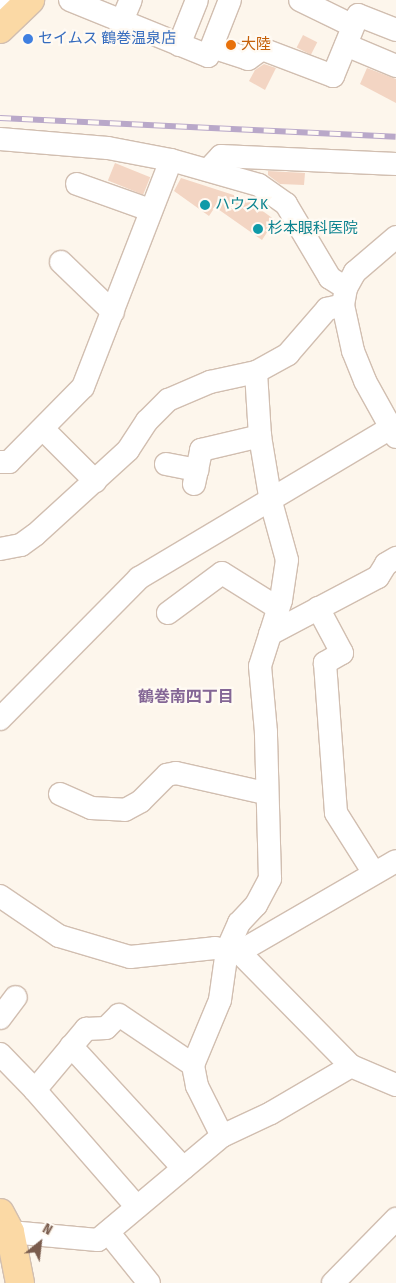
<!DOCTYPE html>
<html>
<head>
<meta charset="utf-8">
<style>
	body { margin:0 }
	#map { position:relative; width:396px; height:1283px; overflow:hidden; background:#fdf6ec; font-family:"Fira Sans Condensed","Noto Sans JP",sans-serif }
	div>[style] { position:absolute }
	.building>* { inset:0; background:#f3d5c3; transform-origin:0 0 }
	.roads { filter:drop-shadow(1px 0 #d1beb0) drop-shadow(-1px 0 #d1beb0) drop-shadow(0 1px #d1beb0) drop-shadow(0 -1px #d1beb0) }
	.minor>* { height:22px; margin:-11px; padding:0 11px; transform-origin:11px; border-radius:11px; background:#fff }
	.major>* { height:28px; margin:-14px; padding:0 14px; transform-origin:14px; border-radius:14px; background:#fbd9a5 }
	.rail>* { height:5.5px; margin-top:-2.75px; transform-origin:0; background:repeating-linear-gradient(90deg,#fffaf3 0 11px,#b9a8c9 0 22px); box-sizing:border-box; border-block:1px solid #b9a8c9 }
	.dots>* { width:14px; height:14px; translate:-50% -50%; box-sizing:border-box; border:2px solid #fffaf3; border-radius:50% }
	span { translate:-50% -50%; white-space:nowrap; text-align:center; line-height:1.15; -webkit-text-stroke:4.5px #fffaf3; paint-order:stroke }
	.shop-label { font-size:15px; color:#366cbe }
	.left { translate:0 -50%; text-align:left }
	.food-label { font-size:15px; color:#c56008 }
	.culture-label { font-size:15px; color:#0d838f }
	.neighbourhood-label { font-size:16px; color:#846695; font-weight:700 }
	.north { position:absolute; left:15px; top:1218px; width:50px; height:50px; -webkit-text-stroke:4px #fffaf3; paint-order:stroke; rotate:29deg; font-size:14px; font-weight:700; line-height:20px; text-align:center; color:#7a5c4d }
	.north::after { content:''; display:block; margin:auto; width:18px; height:22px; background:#7a5c4d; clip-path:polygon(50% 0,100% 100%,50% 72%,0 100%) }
</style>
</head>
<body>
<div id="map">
	<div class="building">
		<i style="left:303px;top:35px;width:16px;height:14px;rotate:27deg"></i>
		<i style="clip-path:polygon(264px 64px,276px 68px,265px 90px,249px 81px,255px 70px)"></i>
		<i style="clip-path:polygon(367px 68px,396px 79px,396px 103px,360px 84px)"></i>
		<i style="left:115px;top:163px;width:38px;height:19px;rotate:22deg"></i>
		<i style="clip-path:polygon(268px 171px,305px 173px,304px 185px,280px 184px,268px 175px)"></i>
		<i style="clip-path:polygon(181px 178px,246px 199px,275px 220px,262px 240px,215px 207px,209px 216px,174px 191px)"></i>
	</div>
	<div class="roads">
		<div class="minor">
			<i style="left:70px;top:0;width:149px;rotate:22.1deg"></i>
			<i style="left:208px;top:56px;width:60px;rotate:-68.6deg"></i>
			<i style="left:300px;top:0;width:59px;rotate:26.1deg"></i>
			<i style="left:0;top:3px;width:21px;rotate:23deg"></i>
			<i style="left:121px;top:23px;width:25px;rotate:-67deg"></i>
			<i style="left:179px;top:45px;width:48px;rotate:-68.2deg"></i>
			<i style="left:346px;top:45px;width:54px;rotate:22.8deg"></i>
			<i style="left:212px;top:47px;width:38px;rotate:18deg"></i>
			<i style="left:248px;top:59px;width:17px;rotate:-36deg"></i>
			<i style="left:262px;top:49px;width:76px;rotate:20.8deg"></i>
			<i style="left:333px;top:76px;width:66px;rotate:-67.7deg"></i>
			<i style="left:358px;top:15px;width:41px;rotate:21.5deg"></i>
			<i style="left:0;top:139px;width:108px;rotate:4.8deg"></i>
			<i style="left:108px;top:148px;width:64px;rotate:10.8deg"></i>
			<i style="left:171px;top:160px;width:91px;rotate:15.9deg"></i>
			<i style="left:259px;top:185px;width:33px;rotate:35deg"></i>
			<i style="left:286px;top:204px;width:86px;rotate:59.3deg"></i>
			<i style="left:330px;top:278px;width:19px;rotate:32deg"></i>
			<i style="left:208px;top:170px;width:19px;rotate:-47deg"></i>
			<i style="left:221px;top:156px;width:175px;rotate:2.6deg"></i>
			<i style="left:77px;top:184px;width:77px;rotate:19.6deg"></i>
			<i style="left:396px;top:237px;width:54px;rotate:139.5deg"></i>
			<i style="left:355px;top:272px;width:18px;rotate:119deg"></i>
			<i style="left:346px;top:288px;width:17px;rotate:100deg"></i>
			<i style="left:343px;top:305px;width:47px;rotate:77.7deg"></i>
			<i style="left:353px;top:351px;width:32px;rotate:68deg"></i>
			<i style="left:365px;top:381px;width:64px;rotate:61deg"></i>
			<i style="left:61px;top:262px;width:72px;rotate:43.9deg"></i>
			<i style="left:43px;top:429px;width:74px;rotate:45deg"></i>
			<i style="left:0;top:462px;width:9px"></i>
			<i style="left:9px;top:462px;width:105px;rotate:-45.4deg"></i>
			<i style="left:83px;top:387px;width:243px;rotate:-68.8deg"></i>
			<i style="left:166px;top:464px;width:32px;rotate:11deg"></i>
			<i style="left:194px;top:484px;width:35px;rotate:-78deg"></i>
			<i style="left:201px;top:450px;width:61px;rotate:-13.3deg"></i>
			<i style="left:0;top:549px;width:21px;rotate:-11deg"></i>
			<i style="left:21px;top:545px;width:17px;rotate:-36deg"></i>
			<i style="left:35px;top:535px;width:126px;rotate:-42.4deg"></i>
			<i style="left:128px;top:450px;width:35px;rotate:-57deg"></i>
			<i style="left:147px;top:421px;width:30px;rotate:-45deg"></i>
			<i style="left:168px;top:400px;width:46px;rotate:-23.2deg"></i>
			<i style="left:210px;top:382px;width:47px;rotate:-12.3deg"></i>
			<i style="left:256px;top:372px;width:37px;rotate:-29deg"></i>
			<i style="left:288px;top:354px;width:60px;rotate:-49.1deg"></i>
			<i style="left:327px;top:309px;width:16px;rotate:-14deg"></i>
			<i style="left:318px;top:608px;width:51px;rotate:61.9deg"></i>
			<i style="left:342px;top:653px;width:20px;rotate:150deg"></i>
			<i style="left:325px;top:663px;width:150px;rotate:85.8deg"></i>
			<i style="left:336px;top:813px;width:71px;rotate:57.7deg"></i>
			<i style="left:168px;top:613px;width:67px;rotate:-36.5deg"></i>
			<i style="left:222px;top:573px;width:66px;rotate:32deg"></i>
			<i style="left:270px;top:634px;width:122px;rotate:-27.8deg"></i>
			<i style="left:378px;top:577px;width:15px;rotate:-58deg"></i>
			<i style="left:386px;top:564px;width:12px;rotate:-31deg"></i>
			<i style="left:0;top:719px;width:198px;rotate:-45.4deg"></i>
			<i style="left:139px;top:578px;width:299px;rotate:-30.8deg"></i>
			<i style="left:60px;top:794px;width:34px;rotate:24deg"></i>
			<i style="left:91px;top:808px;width:34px;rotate:3deg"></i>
			<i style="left:125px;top:810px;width:18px;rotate:-29deg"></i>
			<i style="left:141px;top:801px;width:37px;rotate:-45deg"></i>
			<i style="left:167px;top:775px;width:9px;rotate:-13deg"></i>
			<i style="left:176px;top:773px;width:91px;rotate:12.7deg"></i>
			<i style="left:0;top:896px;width:71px;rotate:34.1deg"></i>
			<i style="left:59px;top:936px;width:74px;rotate:16.5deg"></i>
			<i style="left:130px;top:957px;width:85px;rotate:-6deg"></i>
			<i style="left:215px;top:948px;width:24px;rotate:9deg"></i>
			<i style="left:239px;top:952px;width:160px;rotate:45.5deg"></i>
			<i style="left:239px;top:952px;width:181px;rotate:-30.1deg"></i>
			<i style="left:0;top:1018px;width:26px;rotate:-53deg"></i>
			<i style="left:71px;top:1046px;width:166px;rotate:47.4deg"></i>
			<i style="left:0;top:1054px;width:50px;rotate:45.8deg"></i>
			<i style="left:222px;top:1136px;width:56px;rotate:-116.6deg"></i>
			<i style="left:197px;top:1086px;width:21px;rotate:-101deg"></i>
			<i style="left:193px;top:1065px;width:70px;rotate:-67.4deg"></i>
			<i style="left:220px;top:1000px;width:50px;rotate:-82deg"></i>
			<i style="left:227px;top:950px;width:30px;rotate:-66deg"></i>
			<i style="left:239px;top:923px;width:25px;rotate:-47deg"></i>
			<i style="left:256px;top:905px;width:30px;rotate:-62deg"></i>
			<i style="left:270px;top:879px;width:147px;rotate:-91.6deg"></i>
			<i style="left:266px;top:732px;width:66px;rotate:-95.2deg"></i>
			<i style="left:260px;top:666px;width:69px;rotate:-72.3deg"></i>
			<i style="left:281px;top:600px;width:40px;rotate:-81.5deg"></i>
			<i style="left:287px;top:560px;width:60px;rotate:-105.4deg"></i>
			<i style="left:271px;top:502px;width:67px;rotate:-99.5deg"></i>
			<i style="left:260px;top:436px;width:64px;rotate:-93.6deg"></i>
			<i style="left:137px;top:1207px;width:155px;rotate:-131.1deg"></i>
			<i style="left:35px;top:1090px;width:80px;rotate:-50.1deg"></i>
			<i style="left:86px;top:1029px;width:20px;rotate:-3deg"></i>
			<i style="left:106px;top:1028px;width:18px;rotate:-45deg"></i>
			<i style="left:119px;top:1015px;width:89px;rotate:34deg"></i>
			<i style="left:10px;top:1232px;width:88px;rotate:5.2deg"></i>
			<i style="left:98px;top:1240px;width:162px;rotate:-40deg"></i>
			<i style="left:222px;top:1136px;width:54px;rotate:-25.1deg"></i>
			<i style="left:271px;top:1113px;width:93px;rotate:-30.4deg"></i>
			<i style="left:351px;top:1066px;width:49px;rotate:22.9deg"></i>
			<i style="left:108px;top:1232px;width:65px;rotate:51.2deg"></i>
			<i style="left:333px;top:1283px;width:90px;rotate:-45.5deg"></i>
		</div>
		<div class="major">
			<i style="left:0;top:29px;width:42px;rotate:-44deg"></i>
			<i style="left:0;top:1213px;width:21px;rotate:62deg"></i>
			<i style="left:10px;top:1232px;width:52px;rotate:78.9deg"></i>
		</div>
	</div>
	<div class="rail">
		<i style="left:0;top:118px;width:396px;rotate:2.7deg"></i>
	</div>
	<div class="dots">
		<i style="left:28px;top:39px;background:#3f7fe0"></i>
		<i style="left:231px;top:45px;background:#e8710a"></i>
		<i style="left:205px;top:205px;background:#0f9aa8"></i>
		<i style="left:258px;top:229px;background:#0f9aa8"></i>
	</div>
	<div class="shop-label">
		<span class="left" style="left:38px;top:39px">セイムス 鶴巻温泉店</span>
	</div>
	<div class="food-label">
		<span class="left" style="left:241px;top:45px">大陸</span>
	</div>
	<div class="culture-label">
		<span class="left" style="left:215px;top:205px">ハウスK</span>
		<span class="left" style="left:268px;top:229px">杉本眼科医院</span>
	</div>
	<div class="neighbourhood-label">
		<span style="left:186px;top:697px">鶴巻南四丁目</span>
	</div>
	<div class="north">N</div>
</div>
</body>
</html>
